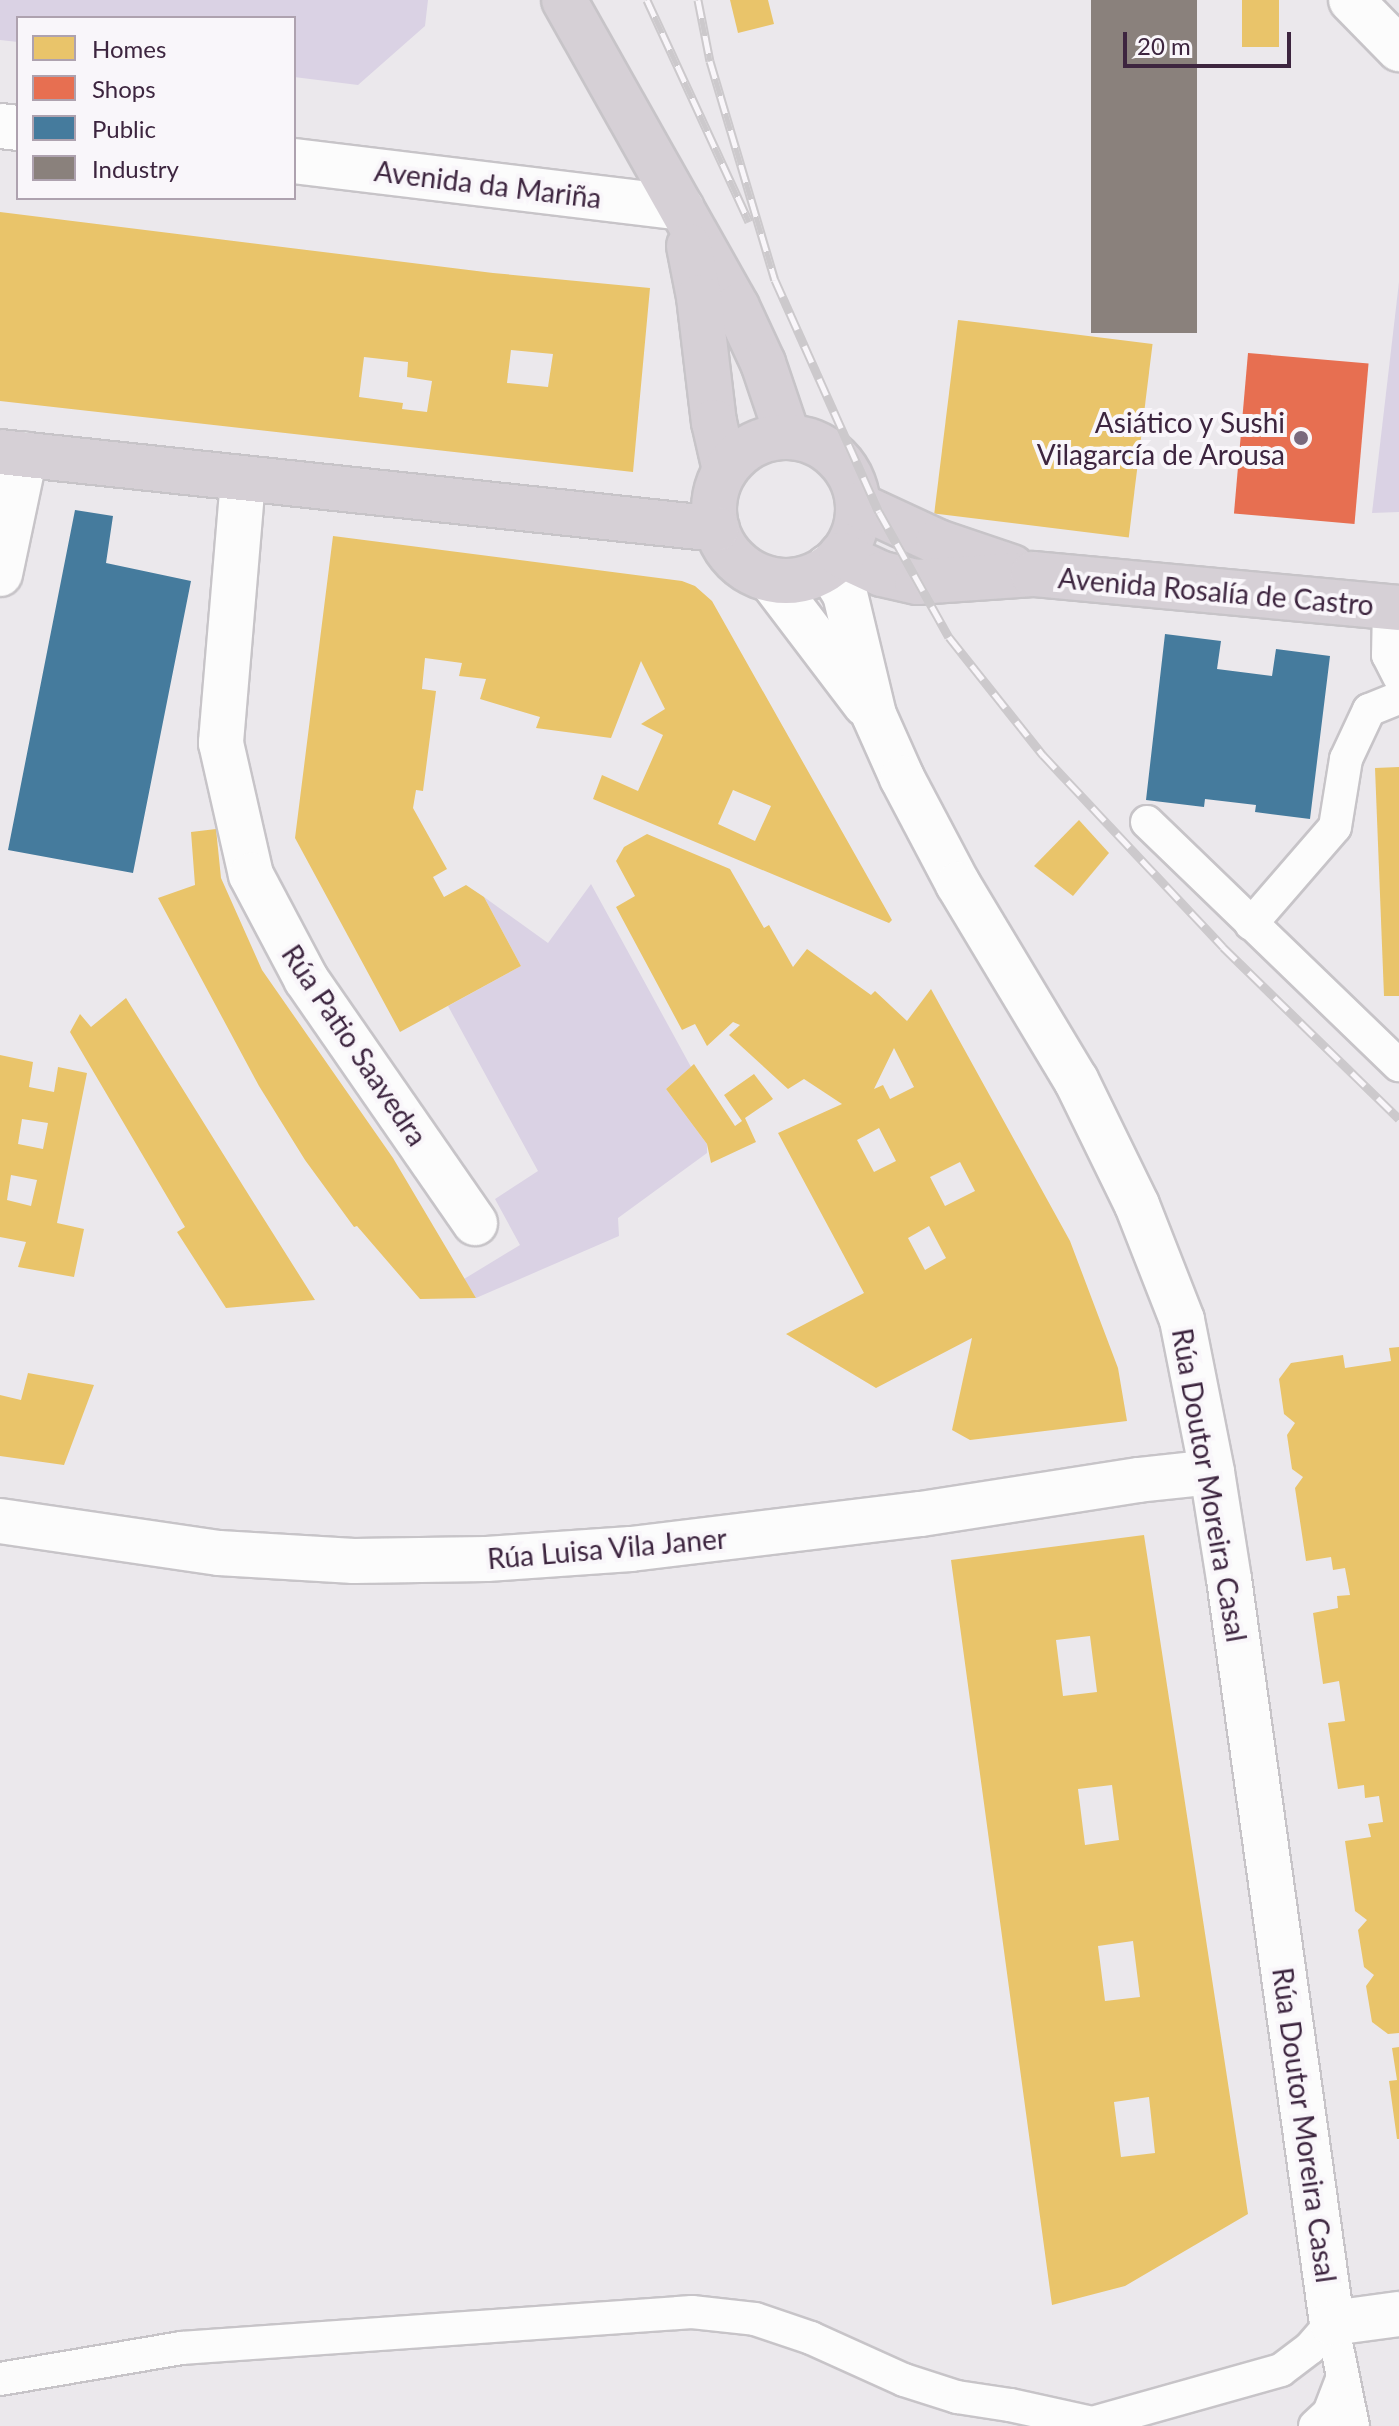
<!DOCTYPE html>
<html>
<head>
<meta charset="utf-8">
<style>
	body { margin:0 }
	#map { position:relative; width:1399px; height:2426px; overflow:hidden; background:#ebe8ec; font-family:Lato,sans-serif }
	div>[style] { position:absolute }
	.green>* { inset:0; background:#dad2e4 }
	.homes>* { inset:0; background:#e9c46a; transform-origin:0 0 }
	.shops>* { inset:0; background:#e76f51; transform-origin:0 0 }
	.public>* { inset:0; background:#457b9d }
	.industry>* { inset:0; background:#8a817c; transform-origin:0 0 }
	.roads { filter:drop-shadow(2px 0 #c7c4c8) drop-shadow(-2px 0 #c7c4c8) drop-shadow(0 2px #c7c4c8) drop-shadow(0 -2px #c7c4c8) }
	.service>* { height:32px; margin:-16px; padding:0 16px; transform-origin:16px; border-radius:16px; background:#fcfcfc }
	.pedestrian>* { height:44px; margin:-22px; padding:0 22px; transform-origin:22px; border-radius:22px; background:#fcfcfc }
	.minor>* { height:44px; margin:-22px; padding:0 22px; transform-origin:22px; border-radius:22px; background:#fcfcfc }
	.tertiary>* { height:44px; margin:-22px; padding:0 22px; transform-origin:22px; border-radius:22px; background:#fcfcfc }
	.primary>* { height:44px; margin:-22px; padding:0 22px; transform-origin:22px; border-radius:22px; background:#d6d0d6 }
	.primary>.ring { margin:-22px; padding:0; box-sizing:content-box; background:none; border:44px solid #d6d0d6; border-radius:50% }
	.rail>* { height:9px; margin-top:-4.5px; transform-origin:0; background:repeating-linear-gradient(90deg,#f9f6fa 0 18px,#ccc9cc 0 36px); box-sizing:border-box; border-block:2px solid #ccc9cc }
	.dots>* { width:22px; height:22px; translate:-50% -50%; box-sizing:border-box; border:4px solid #f9f6fa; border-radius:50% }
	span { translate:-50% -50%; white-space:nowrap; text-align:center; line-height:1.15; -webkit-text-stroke:8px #f9f6fa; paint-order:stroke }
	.street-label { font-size:28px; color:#3d253f }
	.poi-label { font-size:28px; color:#3d253f }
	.right { translate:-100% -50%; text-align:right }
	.legend { position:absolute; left:16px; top:16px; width:280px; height:184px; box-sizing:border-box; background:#f9f6fa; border:2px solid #aea2af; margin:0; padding:10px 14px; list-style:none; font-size:24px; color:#3d253f }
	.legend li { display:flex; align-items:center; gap:16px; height:40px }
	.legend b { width:40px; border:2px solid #aea2af }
	.scale { position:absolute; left:1123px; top:32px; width:168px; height:36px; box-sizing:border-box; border:4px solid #3d253f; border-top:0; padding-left:10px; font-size:24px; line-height:28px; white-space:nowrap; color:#3d253f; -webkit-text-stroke:6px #f9f6fa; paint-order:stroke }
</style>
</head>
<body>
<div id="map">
	<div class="green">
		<i style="clip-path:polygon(0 0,428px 0,425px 26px,358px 85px,294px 77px,294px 18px,18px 18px,18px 42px,0 40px)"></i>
		<i style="clip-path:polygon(1399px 282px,1399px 512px,1372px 513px)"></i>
		<i style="clip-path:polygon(591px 884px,691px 1067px,666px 1089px,707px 1144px,707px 1153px,618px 1218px,619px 1236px,476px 1298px,464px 1279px,520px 1245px,495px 1199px,538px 1171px,448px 1006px,521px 966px,484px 897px,548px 943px)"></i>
	</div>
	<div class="homes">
		<i style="clip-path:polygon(730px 0,768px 0,774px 24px,738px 33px)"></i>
		<i style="left:1242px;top:0;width:37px;height:47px"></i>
		<i style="clip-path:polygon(evenodd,0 212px,493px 273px,650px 288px,633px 472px,0 401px,0 212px,511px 350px,553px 354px,548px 387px,507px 383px,511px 350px,0 212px,364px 357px,408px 362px,407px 377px,432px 381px,427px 412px,402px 409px,403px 403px,359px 397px,364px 357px)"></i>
		<i style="left:958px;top:320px;width:196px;height:195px;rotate:7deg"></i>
		<i style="clip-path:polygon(evenodd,333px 536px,682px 581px,695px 586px,712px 601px,892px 920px,889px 923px,593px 799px,602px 775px,638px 791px,663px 735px,641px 724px,665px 709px,641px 661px,611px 738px,536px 728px,540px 717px,480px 699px,486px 679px,459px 676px,462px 663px,425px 658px,422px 689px,436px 691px,423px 791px,416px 790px,413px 808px,447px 869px,433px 877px,444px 897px,466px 885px,484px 897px,521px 966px,400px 1032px,295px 838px,333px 536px,733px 790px,771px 806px,755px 841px,718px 824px,733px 790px)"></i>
		<i style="clip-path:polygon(1399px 767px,1399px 996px,1384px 996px,1375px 768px)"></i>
		<i style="clip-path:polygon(1079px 820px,1109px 853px,1073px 896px,1034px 866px)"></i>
		<i style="clip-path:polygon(216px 829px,221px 878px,262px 970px,393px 1158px,476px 1298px,420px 1299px,357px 1226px,354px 1227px,305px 1160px,259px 1086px,158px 898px,195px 885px,191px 832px)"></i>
		<i style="clip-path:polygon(evenodd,647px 834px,730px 869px,764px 928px,769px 925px,793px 967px,807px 949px,871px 995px,875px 991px,907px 1021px,931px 989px,1070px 1241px,1118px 1368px,1127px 1421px,970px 1440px,952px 1430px,972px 1338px,876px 1388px,786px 1334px,864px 1293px,778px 1133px,842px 1104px,804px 1079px,788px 1089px,729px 1035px,740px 1025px,733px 1022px,707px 1046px,695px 1024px,682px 1030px,616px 907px,635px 896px,616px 861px,624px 847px,647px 834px,894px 1048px,914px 1087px,890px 1099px,883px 1085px,874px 1089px,894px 1048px,647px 834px,879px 1128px,896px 1161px,874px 1172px,857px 1140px,879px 1128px,647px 834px,960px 1162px,975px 1191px,945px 1206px,930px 1177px,960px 1162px,647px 834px,929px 1226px,946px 1258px,925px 1270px,908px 1238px,929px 1226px)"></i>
		<i style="clip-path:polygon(126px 998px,245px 1189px,315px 1300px,226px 1308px,177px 1232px,185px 1227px,70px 1032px,80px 1014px,91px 1027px)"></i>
		<i style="clip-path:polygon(evenodd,0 1055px,33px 1062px,29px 1087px,54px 1092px,58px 1067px,87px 1073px,57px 1223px,84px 1229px,74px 1277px,18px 1267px,26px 1242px,0 1237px,0 1055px,22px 1119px,48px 1123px,43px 1149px,18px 1144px,22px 1119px,0 1055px,11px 1175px,37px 1180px,31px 1206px,7px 1200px,11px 1175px)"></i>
		<i style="clip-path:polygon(694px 1064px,735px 1126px,742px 1121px,724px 1095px,754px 1074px,773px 1099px,745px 1118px,756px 1142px,711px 1163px,707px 1144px,666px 1089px)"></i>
		<i style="clip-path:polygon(1399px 1347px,1399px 2033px,1388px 2034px,1372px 2022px,1366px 1986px,1374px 1975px,1364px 1967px,1358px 1930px,1367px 1920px,1355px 1911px,1345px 1841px,1371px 1837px,1368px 1824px,1383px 1822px,1379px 1796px,1365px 1798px,1364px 1785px,1338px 1789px,1328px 1723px,1345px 1721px,1339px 1681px,1323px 1684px,1313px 1613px,1338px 1608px,1337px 1596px,1350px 1595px,1345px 1568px,1333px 1570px,1331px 1557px,1306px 1561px,1295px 1488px,1303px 1477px,1292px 1469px,1287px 1435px,1295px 1423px,1284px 1414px,1279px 1379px,1291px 1363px,1343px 1355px,1345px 1368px,1391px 1361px,1389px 1348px)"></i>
		<i style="clip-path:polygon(28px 1373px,94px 1385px,64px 1465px,0 1456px,0 1395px,21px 1400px)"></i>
		<i style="clip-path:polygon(evenodd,1144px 1535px,1248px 2214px,1125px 2286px,1052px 2305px,951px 1560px,1144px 1535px,1090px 1636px,1097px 1692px,1063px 1696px,1056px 1640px,1090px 1636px,1144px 1535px,1112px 1785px,1119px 1840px,1085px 1845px,1078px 1789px,1112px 1785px,1144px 1535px,1133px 1941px,1140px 1997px,1105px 2001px,1098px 1946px,1133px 1941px,1144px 1535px,1149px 2097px,1155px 2153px,1121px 2157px,1114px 2102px,1149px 2097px)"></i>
		<i style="clip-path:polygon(1399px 2047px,1399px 2139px,1397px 2139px,1389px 2081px,1397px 2080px,1392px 2048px)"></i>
	</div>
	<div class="shops">
		<i style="left:1248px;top:353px;width:121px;height:161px;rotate:5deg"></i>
	</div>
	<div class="public">
		<i style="clip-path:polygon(75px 510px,113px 516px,106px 563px,191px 581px,133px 873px,8px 850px)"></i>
		<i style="clip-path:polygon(1165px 634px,1221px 641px,1217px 669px,1272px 676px,1276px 649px,1330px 656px,1310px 819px,1255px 812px,1256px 805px,1205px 799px,1204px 807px,1146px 800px)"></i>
	</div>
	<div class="industry">
		<i style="left:1091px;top:0;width:106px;height:333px"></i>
	</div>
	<div class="roads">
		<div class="service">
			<i style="left:1389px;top:608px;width:47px;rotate:91.2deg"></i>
			<i style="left:1388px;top:655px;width:25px;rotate:63deg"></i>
			<i style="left:1147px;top:822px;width:350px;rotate:44deg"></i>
			<i style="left:1251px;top:924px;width:128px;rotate:-49.1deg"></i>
			<i style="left:1335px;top:827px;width:69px;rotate:-80.8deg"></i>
			<i style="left:1346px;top:759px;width:54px;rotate:-64.9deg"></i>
			<i style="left:1369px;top:710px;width:32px;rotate:-22deg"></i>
			<i style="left:1332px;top:2323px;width:105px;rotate:78.5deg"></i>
			<i style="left:0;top:2379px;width:184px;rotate:-9.7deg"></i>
			<i style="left:181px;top:2348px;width:512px;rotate:-4.03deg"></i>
			<i style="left:692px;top:2312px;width:63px;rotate:6.3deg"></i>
			<i style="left:755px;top:2319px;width:59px;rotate:18.7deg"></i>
			<i style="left:811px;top:2338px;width:102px;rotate:24.3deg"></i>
			<i style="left:904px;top:2380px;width:56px;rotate:17.8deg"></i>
			<i style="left:957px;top:2397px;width:54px;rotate:8.6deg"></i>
			<i style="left:1010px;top:2405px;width:79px;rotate:12.4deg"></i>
			<i style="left:1082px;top:2426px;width:207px;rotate:-15.7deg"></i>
			<i style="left:1281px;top:2370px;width:36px;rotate:-37deg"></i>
			<i style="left:1310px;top:2348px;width:33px;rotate:-49deg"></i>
			<i style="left:1315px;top:2426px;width:19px;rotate:-43deg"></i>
			<i style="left:1329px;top:2413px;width:33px;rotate:-69deg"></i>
		</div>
		<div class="pedestrian">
			<i style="left:1351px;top:0;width:69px;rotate:45.6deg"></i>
		</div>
		<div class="minor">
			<i style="left:243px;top:480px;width:264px;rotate:94.8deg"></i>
			<i style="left:221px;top:743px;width:135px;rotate:77.2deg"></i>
			<i style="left:251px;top:875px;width:118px;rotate:62.1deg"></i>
			<i style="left:306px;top:979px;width:297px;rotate:55.3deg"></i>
			<i style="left:828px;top:567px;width:32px;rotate:58deg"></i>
			<i style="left:845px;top:594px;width:124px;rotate:76.5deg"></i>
			<i style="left:874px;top:715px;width:69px;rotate:66deg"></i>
			<i style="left:902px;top:778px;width:120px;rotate:62.2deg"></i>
			<i style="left:958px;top:884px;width:229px;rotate:59deg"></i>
			<i style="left:1076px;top:1080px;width:139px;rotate:64deg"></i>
			<i style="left:1137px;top:1205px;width:123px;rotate:68.6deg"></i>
			<i style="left:1182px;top:1320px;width:155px;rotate:78.8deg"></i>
			<i style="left:1212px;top:1472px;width:108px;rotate:81deg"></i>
			<i style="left:1229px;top:1579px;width:751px;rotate:82.12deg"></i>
			<i style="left:1332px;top:2323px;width:68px;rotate:-7.7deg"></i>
			<i style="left:0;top:574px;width:122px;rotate:-78.1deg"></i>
			<i style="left:771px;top:580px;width:156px;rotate:52.8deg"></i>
			<i style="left:0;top:1521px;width:221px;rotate:8.3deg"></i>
			<i style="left:219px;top:1553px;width:135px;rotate:3.4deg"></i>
			<i style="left:354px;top:1561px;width:133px;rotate:-0.9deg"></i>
			<i style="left:487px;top:1559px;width:144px;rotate:-4deg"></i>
			<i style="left:631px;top:1549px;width:292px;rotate:-6.9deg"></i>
			<i style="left:921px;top:1514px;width:220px;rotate:-8.9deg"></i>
			<i style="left:1138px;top:1480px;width:74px;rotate:-6.2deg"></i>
		</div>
		<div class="tertiary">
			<i style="left:0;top:126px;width:18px;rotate:6deg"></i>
			<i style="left:294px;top:161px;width:390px;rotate:6.9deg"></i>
		</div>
		<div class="primary">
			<i style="left:564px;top:0;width:352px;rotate:60.6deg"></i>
			<i style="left:737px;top:307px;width:62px;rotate:65.1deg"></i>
			<i style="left:763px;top:363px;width:78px;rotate:71.3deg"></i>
			<i style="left:689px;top:246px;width:52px;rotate:78.9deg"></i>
			<i style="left:699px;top:297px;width:126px;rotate:83.2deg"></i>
			<i style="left:714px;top:422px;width:49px;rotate:77.1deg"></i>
			<i class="ring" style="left:714px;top:437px;width:100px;height:100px"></i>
			<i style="left:0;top:452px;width:721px;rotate:6.13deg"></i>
			<i style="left:858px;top:505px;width:88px;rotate:24.8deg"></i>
			<i style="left:938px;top:542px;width:78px;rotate:18.7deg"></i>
			<i style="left:841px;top:555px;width:45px;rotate:24.9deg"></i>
			<i style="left:882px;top:574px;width:36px;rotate:13deg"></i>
			<i style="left:917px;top:582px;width:116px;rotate:-3.9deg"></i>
			<i style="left:1033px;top:574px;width:368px;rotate:5.3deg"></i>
		</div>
	</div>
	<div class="rail">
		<i style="left:647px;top:0;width:244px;rotate:65.3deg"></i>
		<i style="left:698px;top:0;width:62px;rotate:78.9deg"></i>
		<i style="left:710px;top:61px;width:228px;rotate:73.5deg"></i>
		<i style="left:775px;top:280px;width:254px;rotate:65.9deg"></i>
		<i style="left:879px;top:512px;width:143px;rotate:60.8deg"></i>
		<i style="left:949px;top:637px;width:151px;rotate:51.5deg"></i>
		<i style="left:1043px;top:755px;width:263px;rotate:46.8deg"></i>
		<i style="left:1223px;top:947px;width:246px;rotate:44.3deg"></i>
	</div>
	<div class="dots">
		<i style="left:1301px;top:438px;background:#7a697c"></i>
	</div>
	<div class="street-label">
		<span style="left:488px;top:184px;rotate:7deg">Avenida da Mariña</span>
		<span style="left:1216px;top:591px;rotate:5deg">Avenida Rosalía de Castro</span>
		<span style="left:355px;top:1045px;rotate:56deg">Rúa Patio Saavedra</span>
		<span style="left:1210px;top:1485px;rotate:80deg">Rúa Doutor Moreira Casal</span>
		<span style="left:607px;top:1548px;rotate:-5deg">Rúa Luisa Vila Janer</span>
		<span style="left:1305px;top:2125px;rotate:82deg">Rúa Doutor Moreira Casal</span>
	</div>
	<div class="poi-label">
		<span class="right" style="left:1285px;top:438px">Asiático y Sushi<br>Vilagarcía de Arousa</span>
	</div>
	<ul class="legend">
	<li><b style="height:22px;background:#e9c46a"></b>Homes</li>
	<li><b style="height:22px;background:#e76f51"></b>Shops</li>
	<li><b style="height:22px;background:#457b9d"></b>Public</li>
	<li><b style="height:22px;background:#8a817c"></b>Industry</li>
	</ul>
	<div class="scale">20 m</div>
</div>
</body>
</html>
